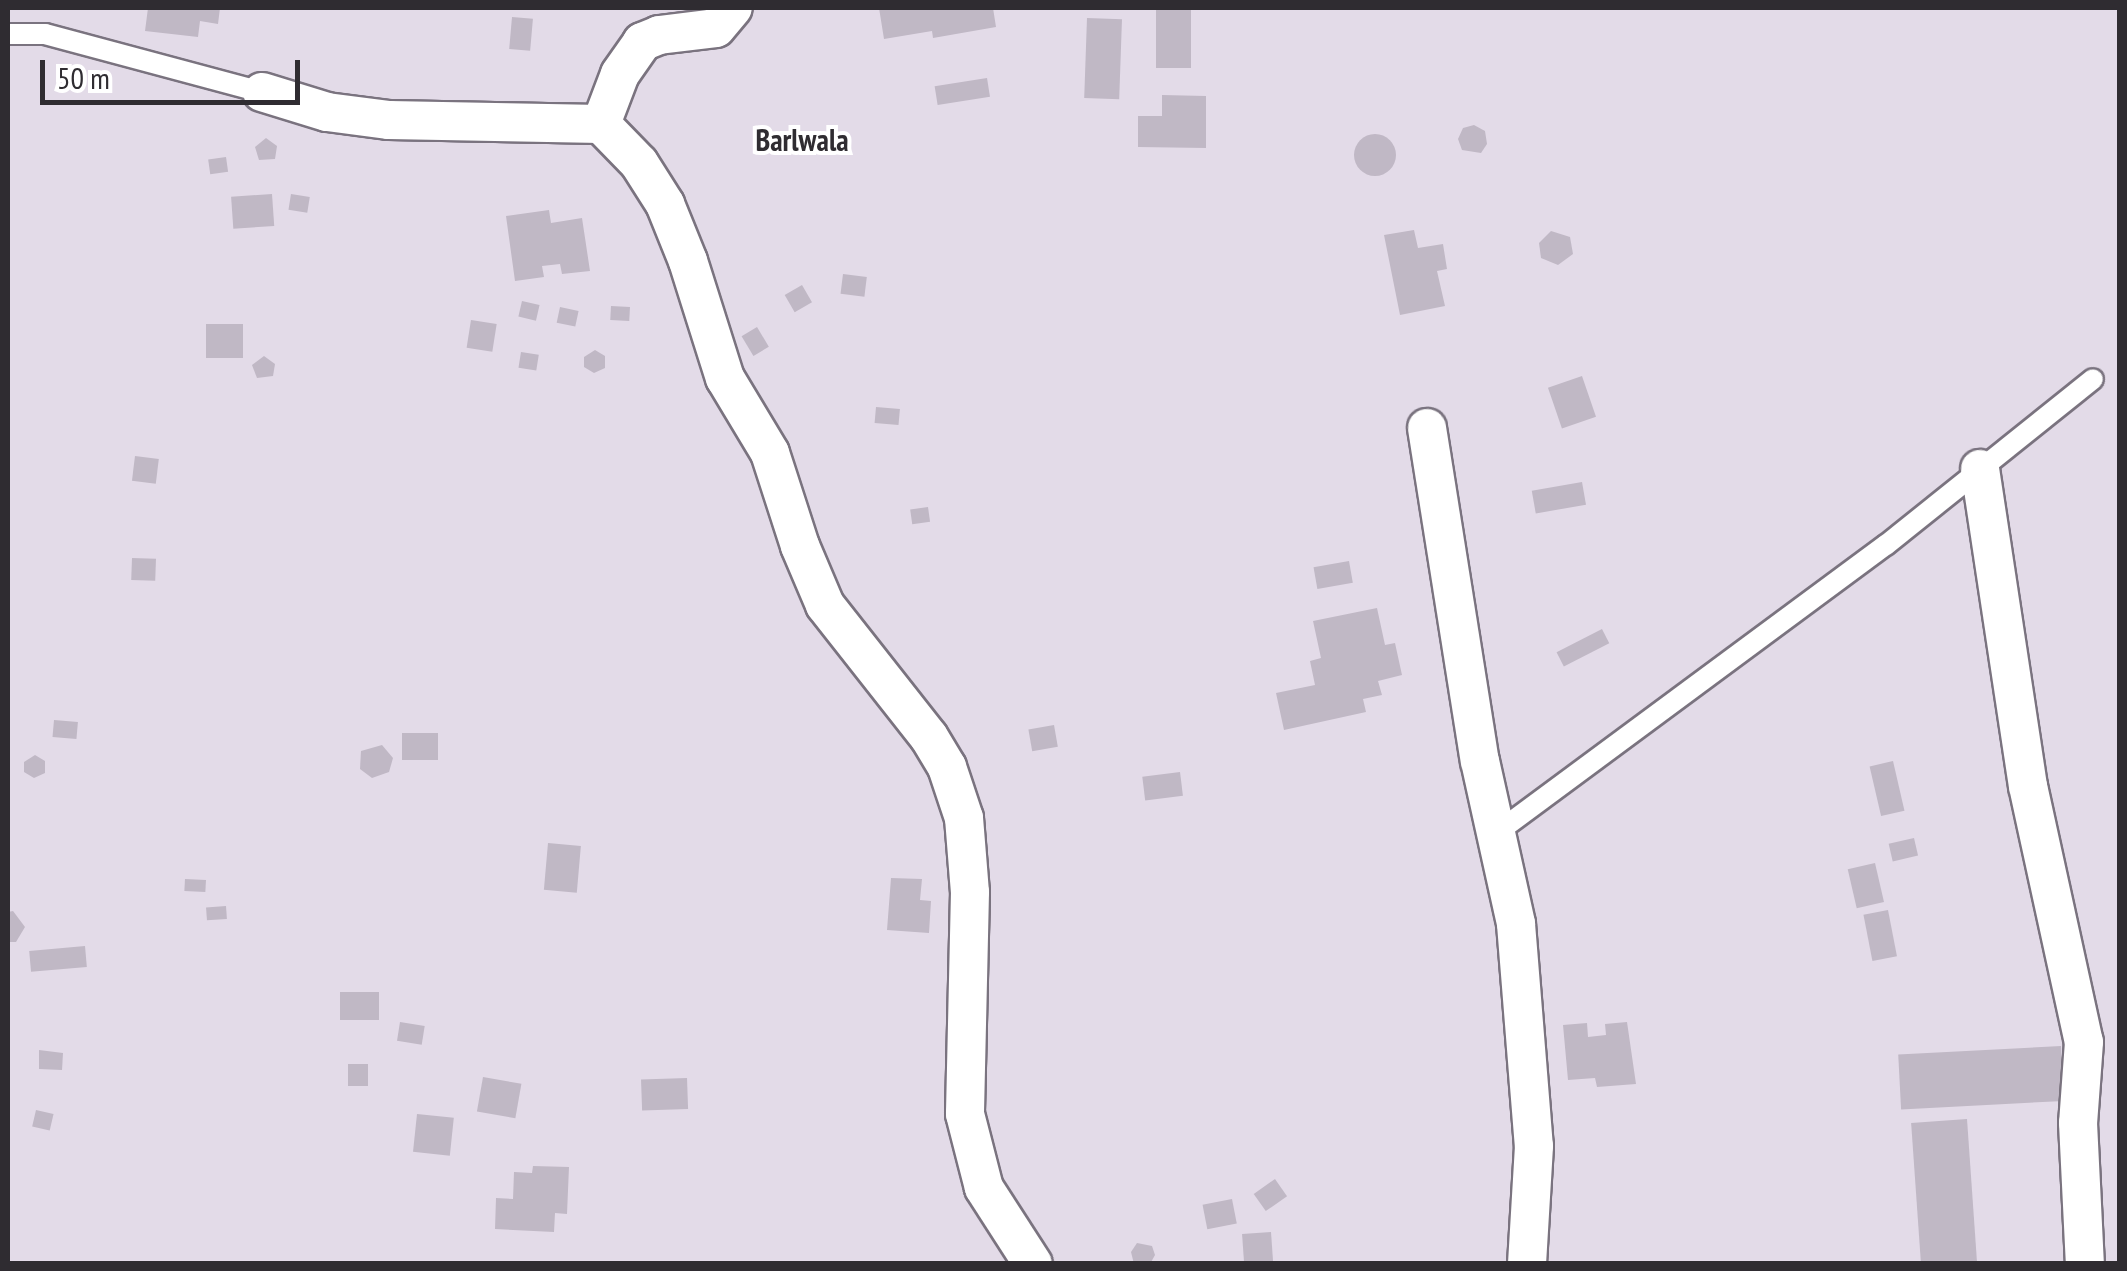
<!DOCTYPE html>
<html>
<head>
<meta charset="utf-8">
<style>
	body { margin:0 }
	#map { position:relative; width:2127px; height:1271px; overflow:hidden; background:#e3dbe8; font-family:"PT Sans Narrow",sans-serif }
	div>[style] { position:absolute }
	.building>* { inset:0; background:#c0b8c5; transform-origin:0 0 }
	.round { border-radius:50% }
	.roads { filter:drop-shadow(2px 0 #7a737f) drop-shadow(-2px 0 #7a737f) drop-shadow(0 2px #7a737f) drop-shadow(0 -2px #7a737f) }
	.service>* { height:20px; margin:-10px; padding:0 10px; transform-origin:10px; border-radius:10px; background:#fff }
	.minor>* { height:38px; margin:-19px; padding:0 19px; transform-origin:19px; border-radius:19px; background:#fff }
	span { translate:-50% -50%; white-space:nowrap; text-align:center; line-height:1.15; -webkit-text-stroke:8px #fff; paint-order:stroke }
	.quarter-label { font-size:30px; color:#2f2c31; font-weight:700 }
	.frame { position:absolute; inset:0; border:10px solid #2f2c31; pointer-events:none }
	.scale { position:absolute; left:40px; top:60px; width:260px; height:45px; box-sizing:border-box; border:5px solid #2f2c31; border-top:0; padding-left:12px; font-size:30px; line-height:35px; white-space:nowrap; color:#2f2c31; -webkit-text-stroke:8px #fff; paint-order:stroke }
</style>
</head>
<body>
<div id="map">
	<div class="building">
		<i style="clip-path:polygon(148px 8px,220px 8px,218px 24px,200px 21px,198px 37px,145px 31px)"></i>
		<i style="clip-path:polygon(879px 8px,993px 8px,996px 27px,933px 38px,932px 31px,884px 39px)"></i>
		<i style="left:1156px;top:8px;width:35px;height:60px"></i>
		<i style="left:512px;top:17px;width:21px;height:32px;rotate:5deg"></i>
		<i style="left:1087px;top:18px;width:35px;height:80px;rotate:2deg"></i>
		<i style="left:987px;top:78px;width:19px;height:53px;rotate:81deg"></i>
		<i style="clip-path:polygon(1162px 95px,1206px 96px,1206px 148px,1138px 147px,1138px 116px,1162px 116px)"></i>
		<i style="clip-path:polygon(1474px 125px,1485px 131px,1487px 144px,1481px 153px,1462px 150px,1458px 139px,1463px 128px)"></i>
		<i class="round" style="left:1354px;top:134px;width:42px;height:42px"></i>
		<i style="clip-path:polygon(266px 138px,277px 146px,275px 159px,259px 160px,255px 147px)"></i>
		<i style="left:226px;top:157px;width:15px;height:18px;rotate:82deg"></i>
		<i style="left:272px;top:194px;width:32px;height:41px;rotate:86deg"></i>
		<i style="left:291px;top:194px;width:19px;height:16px;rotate:9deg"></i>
		<i style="clip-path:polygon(549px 210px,551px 223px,582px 218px,590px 271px,562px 274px,560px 264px,542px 266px,544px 277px,515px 281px,506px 216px)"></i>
		<i style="clip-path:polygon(1414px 230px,1418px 248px,1443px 244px,1447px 269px,1437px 271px,1445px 306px,1400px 315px,1384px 235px)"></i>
		<i style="clip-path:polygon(1551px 231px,1570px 237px,1573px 254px,1558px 265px,1541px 258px,1539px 243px)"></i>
		<i style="left:843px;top:274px;width:24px;height:20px;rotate:7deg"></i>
		<i style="left:802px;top:285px;width:20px;height:20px;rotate:60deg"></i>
		<i style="left:522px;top:301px;width:18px;height:16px;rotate:13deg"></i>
		<i style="left:611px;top:306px;width:19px;height:14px;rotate:3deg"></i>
		<i style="left:560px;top:307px;width:19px;height:16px;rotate:12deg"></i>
		<i style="left:471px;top:320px;width:26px;height:28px;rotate:9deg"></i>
		<i style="left:206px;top:324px;width:37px;height:34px"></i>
		<i style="left:757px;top:327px;width:23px;height:18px;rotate:59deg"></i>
		<i style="clip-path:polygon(595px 350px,605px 356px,605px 368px,594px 373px,584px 367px,584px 357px)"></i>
		<i style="left:521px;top:352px;width:18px;height:16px;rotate:9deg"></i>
		<i style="clip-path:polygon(264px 356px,275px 364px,273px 376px,257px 378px,252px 365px)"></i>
		<i style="left:1582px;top:376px;width:43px;height:36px;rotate:71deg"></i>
		<i style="left:876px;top:407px;width:24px;height:16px;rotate:5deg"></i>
		<i style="left:135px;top:456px;width:24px;height:25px;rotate:7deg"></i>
		<i style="left:1582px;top:482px;width:23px;height:51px;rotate:80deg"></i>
		<i style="left:928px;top:507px;width:15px;height:18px;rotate:82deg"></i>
		<i style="left:132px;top:558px;width:24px;height:22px;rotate:2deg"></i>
		<i style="left:1349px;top:561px;width:22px;height:36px;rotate:80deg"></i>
		<i style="clip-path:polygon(1377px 608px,1385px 645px,1395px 643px,1402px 675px,1378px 681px,1382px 695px,1363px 699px,1366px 712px,1284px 730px,1276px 693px,1315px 685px,1310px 661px,1321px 658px,1313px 621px)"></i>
		<i style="left:1602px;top:629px;width:16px;height:51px;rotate:63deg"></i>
		<i style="left:54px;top:720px;width:24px;height:17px;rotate:5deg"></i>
		<i style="left:1054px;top:725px;width:22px;height:26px;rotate:80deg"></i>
		<i style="left:402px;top:733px;width:36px;height:27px"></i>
		<i style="clip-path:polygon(382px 745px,393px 758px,389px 772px,372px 778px,360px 769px,361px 751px)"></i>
		<i style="clip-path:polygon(35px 755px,45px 761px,45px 773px,34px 778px,24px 772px,24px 762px)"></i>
		<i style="left:1893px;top:761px;width:51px;height:24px;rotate:77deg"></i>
		<i style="left:1180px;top:772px;width:24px;height:38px;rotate:83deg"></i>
		<i style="left:1914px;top:838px;width:18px;height:26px;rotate:77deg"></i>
		<i style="left:548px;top:843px;width:33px;height:47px;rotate:5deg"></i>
		<i style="left:1875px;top:863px;width:40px;height:28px;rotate:77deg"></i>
		<i style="clip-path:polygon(891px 878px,922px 879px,920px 900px,931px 901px,929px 933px,887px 930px)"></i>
		<i style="left:185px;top:879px;width:21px;height:12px;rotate:3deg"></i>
		<i style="left:226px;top:906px;width:13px;height:20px;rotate:86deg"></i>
		<i style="left:1888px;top:910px;width:47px;height:25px;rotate:79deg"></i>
		<i style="clip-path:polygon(13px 911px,25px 927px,16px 942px,8px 942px,8px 912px)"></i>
		<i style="left:85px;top:946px;width:21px;height:56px;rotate:85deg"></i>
		<i style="left:340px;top:992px;width:39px;height:28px"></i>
		<i style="left:400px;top:1022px;width:25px;height:19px;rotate:9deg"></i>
		<i style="clip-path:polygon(1627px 1022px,1636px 1084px,1597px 1087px,1595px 1078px,1568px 1080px,1563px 1025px,1587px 1023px,1588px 1037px,1606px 1035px,1605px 1024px)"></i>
		<i style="left:2061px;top:1046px;width:55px;height:163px;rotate:87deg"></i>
		<i style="clip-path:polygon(39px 1050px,63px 1053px,62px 1070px,39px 1069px)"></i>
		<i style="left:348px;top:1064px;width:20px;height:22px"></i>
		<i style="left:483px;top:1077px;width:39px;height:35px;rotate:10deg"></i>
		<i style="left:687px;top:1078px;width:31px;height:46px;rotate:88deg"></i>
		<i style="left:36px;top:1110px;width:18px;height:17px;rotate:13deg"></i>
		<i style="left:417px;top:1114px;width:37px;height:38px;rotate:6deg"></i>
		<i style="left:1967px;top:1119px;width:145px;height:56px;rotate:86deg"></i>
		<i style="clip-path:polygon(533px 1166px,569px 1167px,567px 1214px,555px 1213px,554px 1232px,495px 1229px,496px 1198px,513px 1199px,514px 1172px,532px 1173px)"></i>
		<i style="left:1275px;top:1179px;width:21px;height:26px;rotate:55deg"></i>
		<i style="left:1232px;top:1199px;width:25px;height:30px;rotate:79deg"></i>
		<i style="left:1271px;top:1232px;width:32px;height:29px;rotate:86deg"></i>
		<i style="clip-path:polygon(1137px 1243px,1152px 1246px,1155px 1255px,1150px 1264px,1134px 1264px,1131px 1252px)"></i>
	</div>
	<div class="roads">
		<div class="service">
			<i style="left:8px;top:34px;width:37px"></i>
			<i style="left:45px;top:34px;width:225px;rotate:15deg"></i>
			<i style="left:1499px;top:831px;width:481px;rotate:-36.5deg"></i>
			<i style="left:1886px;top:545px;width:265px;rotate:-38.7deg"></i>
		</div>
		<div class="minor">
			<i style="left:262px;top:92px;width:68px;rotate:17.1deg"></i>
			<i style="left:327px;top:112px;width:63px;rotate:7.4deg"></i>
			<i style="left:389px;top:120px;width:212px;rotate:1.1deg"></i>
			<i style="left:601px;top:124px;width:54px;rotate:45.7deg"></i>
			<i style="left:639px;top:163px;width:49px;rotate:57.6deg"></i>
			<i style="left:665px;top:204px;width:61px;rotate:68deg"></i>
			<i style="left:688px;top:261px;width:123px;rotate:72.5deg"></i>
			<i style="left:725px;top:378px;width:87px;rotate:59deg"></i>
			<i style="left:770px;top:453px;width:98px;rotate:72.1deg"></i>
			<i style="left:800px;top:546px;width:64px;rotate:67deg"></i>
			<i style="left:825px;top:605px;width:168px;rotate:51.8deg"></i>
			<i style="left:929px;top:737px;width:35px;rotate:59deg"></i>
			<i style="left:947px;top:767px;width:54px;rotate:71.6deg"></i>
			<i style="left:964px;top:818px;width:74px;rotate:85.4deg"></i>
			<i style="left:970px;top:892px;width:222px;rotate:91.3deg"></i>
			<i style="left:965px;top:1114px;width:76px;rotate:75.6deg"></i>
			<i style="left:984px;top:1188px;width:90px;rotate:57.2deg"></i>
			<i style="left:601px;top:124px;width:53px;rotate:-69.2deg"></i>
			<i style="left:620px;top:74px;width:39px;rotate:-55deg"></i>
			<i style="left:642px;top:42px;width:18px;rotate:-22deg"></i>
			<i style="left:659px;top:35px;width:57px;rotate:-7deg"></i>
			<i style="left:716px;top:28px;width:26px;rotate:-50deg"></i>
			<i style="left:1427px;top:428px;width:337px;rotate:81deg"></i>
			<i style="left:1480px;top:761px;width:167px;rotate:77.5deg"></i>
			<i style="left:1516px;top:924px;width:223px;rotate:85.4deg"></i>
			<i style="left:1534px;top:1146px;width:118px;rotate:93.4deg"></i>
			<i style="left:1980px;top:469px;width:321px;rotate:81.4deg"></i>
			<i style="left:2028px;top:786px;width:262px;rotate:77.7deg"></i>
			<i style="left:2084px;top:1042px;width:81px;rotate:94.2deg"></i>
			<i style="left:2078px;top:1123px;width:141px;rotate:87.2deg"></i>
		</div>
	</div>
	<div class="quarter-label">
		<span style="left:802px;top:140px">Barlwala</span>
	</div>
	<div class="frame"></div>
	<div class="scale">50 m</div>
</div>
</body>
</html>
